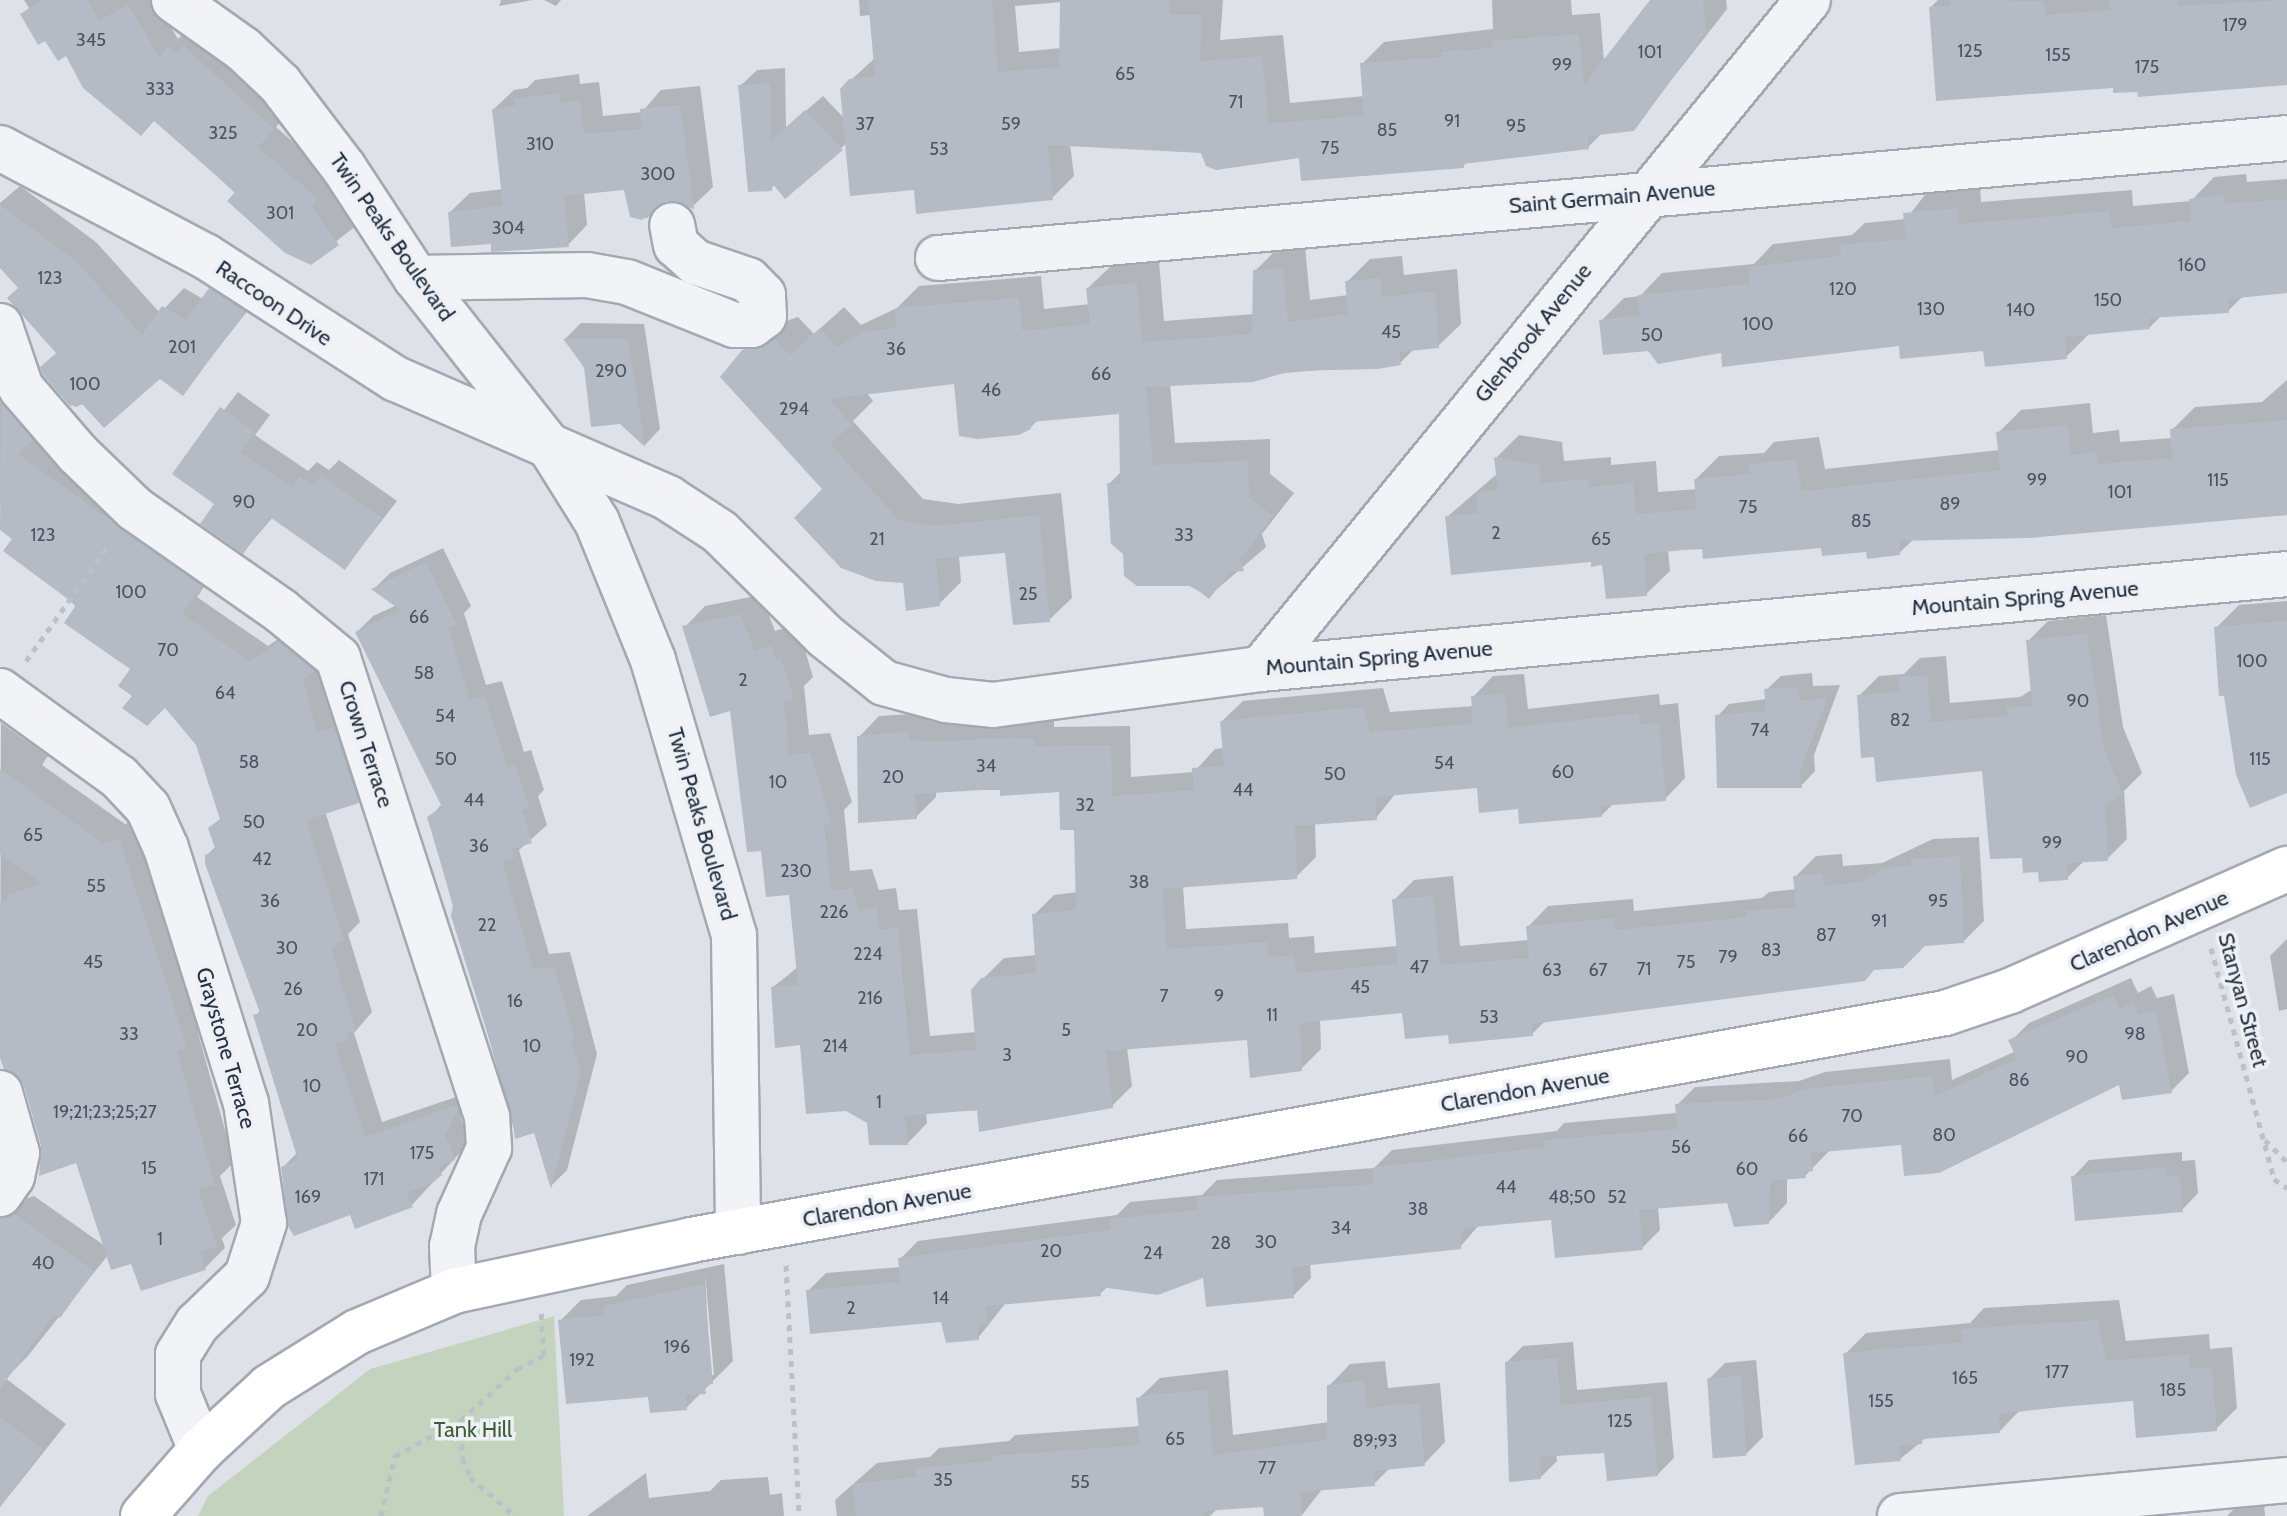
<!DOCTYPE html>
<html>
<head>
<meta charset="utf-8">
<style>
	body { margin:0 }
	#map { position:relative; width:2287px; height:1516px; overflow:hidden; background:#dee2e8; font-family:Cabin,sans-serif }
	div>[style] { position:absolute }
	.green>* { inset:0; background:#c4d3be }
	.shadow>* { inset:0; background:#0003 }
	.building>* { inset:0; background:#b5bbc5; transform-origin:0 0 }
	.path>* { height:5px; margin-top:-2.5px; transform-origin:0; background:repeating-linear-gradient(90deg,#bcc0c7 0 6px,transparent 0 12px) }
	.roads { filter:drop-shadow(2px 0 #a3a9b2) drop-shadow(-2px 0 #a3a9b2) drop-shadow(0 2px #a3a9b2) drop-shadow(0 -2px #a3a9b2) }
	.minor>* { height:44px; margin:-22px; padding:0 22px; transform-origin:22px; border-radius:22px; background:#f1f3f6 }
	.major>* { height:44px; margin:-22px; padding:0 22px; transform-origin:22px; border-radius:22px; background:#fff }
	span { translate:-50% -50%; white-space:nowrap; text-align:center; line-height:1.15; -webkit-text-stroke:7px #edf1f6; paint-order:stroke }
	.number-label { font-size:18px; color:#4a5361 }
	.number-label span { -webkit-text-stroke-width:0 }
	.street-label { font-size:22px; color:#263040 }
	.park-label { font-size:22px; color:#3c5c33 }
</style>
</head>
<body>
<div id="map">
	<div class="green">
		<i style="clip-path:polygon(554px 1316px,564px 1516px,198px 1516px,208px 1496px,370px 1369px)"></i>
	</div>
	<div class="shadow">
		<i style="clip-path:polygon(24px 0,155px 0,178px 39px,188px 29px,291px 109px,276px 127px,335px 179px,357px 225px,310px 262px,155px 119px,46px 38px,22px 15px,29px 8px)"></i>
		<i style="clip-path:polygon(501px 0,533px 0,499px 6px)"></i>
		<i style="clip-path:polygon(544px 0,561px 0,556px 6px)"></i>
		<i style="clip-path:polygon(evenodd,859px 0,1223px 0,1220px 40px,1283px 35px,1290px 103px,1365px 96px,1362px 64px,1384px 42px,1493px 29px,1492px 0,1571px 0,1572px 15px,1600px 13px,1604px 61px,1652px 0,1726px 0,1727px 9px,1633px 129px,1602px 133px,1588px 147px,1468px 161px,1463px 166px,1070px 144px,1074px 176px,1052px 198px,915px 188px,847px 143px,785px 196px,775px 184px,771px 189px,740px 86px,757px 70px,785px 68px,786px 128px,823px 96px,844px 118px,851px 80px,875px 58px,871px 15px,860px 16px,859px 0,1062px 2px,1061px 48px,1019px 52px,1015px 6px,1062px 2px)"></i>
		<i style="clip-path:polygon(1938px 0,2287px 0,2287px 83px,2115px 86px,1931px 7px)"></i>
		<i style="clip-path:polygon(579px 74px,580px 84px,599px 82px,603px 116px,642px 112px,661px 90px,700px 86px,713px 187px,693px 206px,668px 198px,647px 218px,631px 215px,626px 188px,584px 192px,587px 225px,568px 245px,493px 242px,450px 212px,470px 193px,503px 189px,494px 109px,514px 90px,527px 88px,535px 80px)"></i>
		<i style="clip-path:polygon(2246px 174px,2247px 182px,2287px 179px,2287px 291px,2243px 296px,2228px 311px,2161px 316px,2150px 327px,2089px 334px,2066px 357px,1901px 344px,1649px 349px,1601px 321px,1624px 298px,1640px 296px,1662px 273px,1754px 264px,1773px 244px,1852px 235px,1865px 223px,1906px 219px,1928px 191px,1980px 186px,1981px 202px,2132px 190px,2133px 206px,2191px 201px,2214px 177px)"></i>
		<i style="clip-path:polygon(20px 186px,96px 242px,160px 313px,184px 288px,203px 299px,230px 270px,263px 291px,183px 393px,160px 376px,75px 407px,43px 367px,58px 352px,20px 288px,0 265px,0 203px)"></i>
		<i style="clip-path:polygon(1305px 246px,1310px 300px,1348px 295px,1347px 282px,1370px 259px,1402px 256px,1404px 275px,1457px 269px,1461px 324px,1438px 346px,1415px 348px,1400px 363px,1170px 383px,1175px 443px,1270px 439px,1270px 474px,1294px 493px,1262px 534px,1266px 547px,1209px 596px,1125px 553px,1109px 484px,1122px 471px,1121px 412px,1039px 419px,1030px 428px,956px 381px,866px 392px,873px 401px,853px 421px,923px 499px,958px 504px,1061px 493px,1072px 598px,1049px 620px,1007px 551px,959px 555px,961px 582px,939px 604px,905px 581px,824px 489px,744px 351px,767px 328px,798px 317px,814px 334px,844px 307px,861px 325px,897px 308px,919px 286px,1041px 276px,1044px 309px,1090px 304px,1088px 288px,1111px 266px,1159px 261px,1164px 321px,1255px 314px,1255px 271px,1278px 248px)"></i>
		<i style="clip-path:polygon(581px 323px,644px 324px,660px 429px,645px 445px,620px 422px,565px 339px)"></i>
		<i style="clip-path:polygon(2287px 380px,2287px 515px,1914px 539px,1899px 553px,1823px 546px,1668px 550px,1670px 571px,1646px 594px,1604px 563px,1447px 517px,1498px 473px,1496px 458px,1519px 435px,1562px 442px,1564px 461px,1611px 457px,1611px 465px,1656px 461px,1658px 492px,1697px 489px,1696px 479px,1719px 456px,1764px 453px,1774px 442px,1819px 437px,1825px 469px,2000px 450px,1998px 433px,2021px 410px,2090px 403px,2093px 433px,2119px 430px,2120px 442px,2172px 438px,2172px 430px,2195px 407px,2262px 402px)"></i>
		<i style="clip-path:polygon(19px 387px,49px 422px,34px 437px,217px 568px,197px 597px,268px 646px,297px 626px,330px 653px,375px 784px,358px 801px,325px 811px,360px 922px,348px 934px,372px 1012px,354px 1033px,382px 1122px,474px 1091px,461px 1118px,470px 1142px,412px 1205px,351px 1212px,283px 1167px,298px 1152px,255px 1016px,261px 1010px,207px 855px,216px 846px,222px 818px,198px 744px,165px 705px,135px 695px,133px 669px,14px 539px,16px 514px,0 502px,0 403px)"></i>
		<i style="clip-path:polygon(238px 392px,270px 415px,255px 435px,308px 471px,317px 462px,329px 470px,339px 460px,397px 501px,345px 568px,273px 517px,243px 552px,217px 503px,175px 473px)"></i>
		<i style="clip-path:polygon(443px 548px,471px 606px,464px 613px,486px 685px,502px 681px,524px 752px,531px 750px,544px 790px,538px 796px,547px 825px,519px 850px,549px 954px,570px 952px,597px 1054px,567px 1170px,552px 1185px,535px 1131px,516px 1137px,429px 818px,442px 804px,357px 632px,373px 616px,397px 605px,374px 589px,390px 573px)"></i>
		<i style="clip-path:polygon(761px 595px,775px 631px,792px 626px,796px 641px,802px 640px,813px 677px,804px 686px,809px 735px,830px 733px,852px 802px,844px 810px,850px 871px,872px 869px,879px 890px,896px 888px,899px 910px,917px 909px,930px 1036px,976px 1032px,983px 979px,1004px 958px,1037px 955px,1034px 915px,1054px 895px,1078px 892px,1076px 828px,1060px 790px,936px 790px,936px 797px,916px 817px,859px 737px,879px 716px,928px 713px,929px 721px,959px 723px,1054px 719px,1054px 727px,1130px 726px,1131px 777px,1194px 772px,1215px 749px,1224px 748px,1222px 721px,1243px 701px,1383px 688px,1390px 712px,1474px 706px,1473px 697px,1493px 676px,1524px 674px,1528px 709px,1659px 694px,1660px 705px,1678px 703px,1685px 778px,1665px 799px,1614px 803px,1601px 816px,1520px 807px,1479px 786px,1396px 793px,1376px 818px,1315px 823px,1316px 857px,1296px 877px,1183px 886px,1186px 929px,1288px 923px,1289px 938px,1314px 936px,1315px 953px,1398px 946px,1394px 900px,1414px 880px,1453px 876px,1460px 946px,1529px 940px,1528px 927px,1548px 906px,1633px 899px,1634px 911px,1762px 898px,1769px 892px,1797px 889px,1796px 876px,1816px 856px,1842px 854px,1843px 866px,1882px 863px,1933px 839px,1979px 837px,1984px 921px,1964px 941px,1924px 944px,1546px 1020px,1532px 1034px,1450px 1033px,1404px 1011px,1320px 1019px,1321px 1049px,1301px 1069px,1249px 1038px,1127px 1048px,1132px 1086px,1112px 1106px,926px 1112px,927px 1123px,907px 1144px,871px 1144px,869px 1122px,847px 1109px,802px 1043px,773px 987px,798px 967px,790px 892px,763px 849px,732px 708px,685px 627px,705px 606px)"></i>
		<i style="clip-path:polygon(2287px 601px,2287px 790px,2216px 628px,2239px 605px)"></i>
		<i style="clip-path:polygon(2106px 615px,2123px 727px,2142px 773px,2124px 791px,2127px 839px,2107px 859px,2085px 860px,2067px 878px,2040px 870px,2024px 856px,1984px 769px,1876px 755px,1859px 696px,1879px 676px,1904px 674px,1920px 658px,1946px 656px,1950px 703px,2020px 697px,2033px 689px,2028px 641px,2048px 621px)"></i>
		<i style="clip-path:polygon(1812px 673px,1813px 686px,1840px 685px,1814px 755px,1815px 771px,1801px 786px,1719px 786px,1715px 719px,1729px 704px,1767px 699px,1766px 690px,1781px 676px)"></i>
		<i style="clip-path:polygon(1px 723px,48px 756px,42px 765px,125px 824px,139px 819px,206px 1025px,198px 1033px,234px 1162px,220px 1176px,236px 1225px,222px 1238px,225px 1248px,205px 1268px,108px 1255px,27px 1357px,8px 1376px,0 1376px,0 1190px,17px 1202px,34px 1196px,105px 1246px,77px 1160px,43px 1146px,26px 1085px,7px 1068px,0 1045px)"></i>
		<i style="clip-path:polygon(2287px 939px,2287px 1009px,2279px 1011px,2270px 956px)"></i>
		<i style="clip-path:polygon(2131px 978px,2138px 993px,2151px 986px,2157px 998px,2174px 994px,2189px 1073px,2171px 1091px,2120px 1082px,1903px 1143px,1830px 1150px,1805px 1176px,1787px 1178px,1787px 1203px,1769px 1222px,1729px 1201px,1658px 1207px,1660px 1230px,1642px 1248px,1553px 1218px,1479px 1225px,1460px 1247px,1310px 1263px,1311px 1278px,1293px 1296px,1205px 1276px,1108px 1286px,1100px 1294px,1005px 1304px,978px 1338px,943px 1320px,808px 1291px,826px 1273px,901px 1267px,900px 1259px,918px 1241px,1117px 1215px,1130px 1202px,1202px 1195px,1217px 1180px,1374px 1168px,1392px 1150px,1557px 1131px,1564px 1123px,1677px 1113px,1677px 1105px,1695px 1087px,1799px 1081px,1825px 1072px,1950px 1059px,1952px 1080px,2016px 1051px,2011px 1041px,2029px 1023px)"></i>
		<i style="clip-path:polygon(2182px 1152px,2182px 1161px,2195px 1160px,2198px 1193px,2182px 1210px,2073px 1177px,2089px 1160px)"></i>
		<i style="clip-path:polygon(evenodd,724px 1264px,733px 1361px,686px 1408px,650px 1395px,560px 1321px,581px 1300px,616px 1296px,627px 1285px,724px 1264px,705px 1273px,714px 1375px,710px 1375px,705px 1273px)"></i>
		<i style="clip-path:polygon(2119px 1300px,2126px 1341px,2209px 1334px,2210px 1349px,2232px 1347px,2237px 1408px,2216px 1429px,2135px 1399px,2020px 1410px,2000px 1431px,1927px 1437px,1900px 1459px,1845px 1354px,1866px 1333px,1970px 1323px,1984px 1308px)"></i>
		<i style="clip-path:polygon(1573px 1342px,1577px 1390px,1667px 1382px,1674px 1458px,1657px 1475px,1606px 1450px,1556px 1454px,1557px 1461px,1541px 1477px,1507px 1362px,1523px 1346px)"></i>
		<i style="clip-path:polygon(1756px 1360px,1763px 1437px,1746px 1454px,1709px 1379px,1725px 1363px)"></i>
		<i style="clip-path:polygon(1385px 1361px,1388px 1388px,1440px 1383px,1445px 1442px,1424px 1464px,1391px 1467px,1374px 1484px,1323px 1488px,1302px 1515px,1266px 1516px,1265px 1505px,1218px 1508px,1210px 1516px,837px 1516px,835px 1500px,877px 1463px,930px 1457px,939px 1448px,1009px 1441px,1015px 1435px,1141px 1426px,1138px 1399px,1160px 1378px,1228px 1370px,1233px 1435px,1329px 1422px,1329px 1386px,1350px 1364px)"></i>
		<i style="clip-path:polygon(4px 1377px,66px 1424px,0 1507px,0 1381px)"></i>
		<i style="clip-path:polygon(646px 1473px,649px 1498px,710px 1491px,721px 1480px,768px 1477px,770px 1495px,782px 1493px,784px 1516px,587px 1516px)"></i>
		<i style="clip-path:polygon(2264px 1503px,2265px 1516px,2227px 1516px,2237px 1506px)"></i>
	</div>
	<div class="building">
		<i style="clip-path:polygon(43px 0,88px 0,99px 21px,128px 4px,159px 57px,168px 46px,176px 53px,183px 45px,274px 129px,258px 147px,318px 199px,312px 206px,339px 245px,311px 265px,285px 253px,227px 201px,235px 192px,154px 121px,141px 136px,83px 88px,66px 56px,58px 61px,45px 41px,38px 45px,20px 14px)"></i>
		<i style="clip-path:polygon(868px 0,992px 0,998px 72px,1059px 67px,1060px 0,1169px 0,1171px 14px,1202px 15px,1200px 61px,1262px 56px,1269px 123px,1364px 116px,1360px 63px,1442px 57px,1441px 52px,1492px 48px,1491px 41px,1579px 34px,1584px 85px,1650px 0,1703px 0,1706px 32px,1634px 131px,1588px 136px,1589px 149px,1463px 164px,1464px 168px,1301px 181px,1299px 158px,1216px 170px,1206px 166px,1201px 153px,1048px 145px,1053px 200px,916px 214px,914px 190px,850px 196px,840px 89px,849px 79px,875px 76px)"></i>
		<i style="clip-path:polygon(1950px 0,2044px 1px,2046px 15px,2110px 10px,2109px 0,2178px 0,2179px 6px,2287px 0,2287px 85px,2138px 97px,2137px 92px,2113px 93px,2113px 88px,1936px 101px,1929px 7px,1950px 5px)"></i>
		<i style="clip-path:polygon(770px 83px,771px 141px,805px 110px,843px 150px,785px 199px,772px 183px,772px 191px,748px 192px,738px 85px)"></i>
		<i style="clip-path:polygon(560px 93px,561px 103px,580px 101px,584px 134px,642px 129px,640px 109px,680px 105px,694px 209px,666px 201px,642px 220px,630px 217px,624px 190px,564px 196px,569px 247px,491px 252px,491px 244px,451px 247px,448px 212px,503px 206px,492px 109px,515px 106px,514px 99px)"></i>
		<i style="clip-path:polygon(2224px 195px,2225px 204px,2287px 199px,2287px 293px,2228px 299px,2229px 313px,2149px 318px,2150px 329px,2065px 337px,2067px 359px,1985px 367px,1983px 351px,1900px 359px,1899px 346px,1722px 367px,1721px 353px,1658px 364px,1648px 351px,1603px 355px,1599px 320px,1639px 316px,1638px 295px,1750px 284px,1748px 267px,1841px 256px,1840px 245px,1906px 239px,1903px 213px,1958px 208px,1959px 224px,2110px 211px,2111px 228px,2191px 221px,2189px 199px)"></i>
		<i style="clip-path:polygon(0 205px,76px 261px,142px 335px,162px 306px,186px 320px,209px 288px,245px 311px,183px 396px,160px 379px,104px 428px,82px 404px,70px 406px,43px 375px,40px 367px,56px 353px,7px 298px,18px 288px,0 268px)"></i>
		<i style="clip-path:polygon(1283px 268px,1288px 322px,1348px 314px,1345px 281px,1380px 278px,1382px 297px,1435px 291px,1439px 348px,1399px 352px,1401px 365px,1377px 369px,1291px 371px,1253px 382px,1146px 387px,1153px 465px,1248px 461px,1249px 497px,1273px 516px,1240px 559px,1244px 571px,1230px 572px,1209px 599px,1192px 586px,1137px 586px,1124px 576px,1123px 554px,1111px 544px,1107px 483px,1120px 484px,1119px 414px,1031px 422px,1031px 429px,1019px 435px,977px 439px,959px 436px,954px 384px,829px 399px,852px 425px,830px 444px,900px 521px,934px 526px,1039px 515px,1050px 622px,1013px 625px,1005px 553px,936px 559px,940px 606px,906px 611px,903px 583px,876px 581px,841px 568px,794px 518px,822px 489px,720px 377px,742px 350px,775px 339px,790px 355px,820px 328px,837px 347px,865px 331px,896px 328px,895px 308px,1019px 298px,1022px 331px,1090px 324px,1086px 288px,1137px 283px,1142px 342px,1252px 334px,1253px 270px)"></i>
		<i style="clip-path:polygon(563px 339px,628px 339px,645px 447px,620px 424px,591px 427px,584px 367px)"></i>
		<i style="clip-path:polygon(1px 402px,33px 440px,18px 454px,202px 586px,182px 614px,250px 661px,279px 642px,315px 671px,303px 679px,317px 732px,334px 727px,359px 803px,306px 820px,344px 940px,331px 949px,356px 1031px,347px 1034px,349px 1040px,335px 1044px,365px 1137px,457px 1105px,458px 1110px,445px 1136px,455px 1160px,439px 1167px,442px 1175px,432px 1183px,407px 1193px,413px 1207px,355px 1229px,350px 1215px,294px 1236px,288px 1226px,281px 1167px,298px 1160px,253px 1015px,260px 1013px,205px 864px,205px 855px,216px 851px,208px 828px,220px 819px,196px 745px,165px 708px,147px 726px,122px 708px,132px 696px,118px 686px,130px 669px,64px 623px,76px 605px,3px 551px,12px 539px,0 530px)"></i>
		<i style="clip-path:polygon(220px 407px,255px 432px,240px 452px,292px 487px,300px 477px,313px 486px,321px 475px,382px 518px,345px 570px,270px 517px,243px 554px,200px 524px,214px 504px,172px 474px)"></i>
		<i style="clip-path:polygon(2287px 420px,2287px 515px,2028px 538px,1899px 541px,1900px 555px,1867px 559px,1866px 552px,1822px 556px,1821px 548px,1703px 559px,1702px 548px,1644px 554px,1647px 596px,1606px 599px,1602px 565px,1591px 567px,1591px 562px,1451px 575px,1445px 516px,1478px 513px,1476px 492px,1498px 490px,1494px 457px,1540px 465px,1541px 483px,1588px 479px,1589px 487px,1633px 483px,1636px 514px,1697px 509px,1694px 479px,1750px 474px,1749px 465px,1796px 459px,1802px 491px,2000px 470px,1996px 432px,2068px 425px,2071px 455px,2097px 452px,2098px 464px,2172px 458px,2170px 429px)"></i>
		<i style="clip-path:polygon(426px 562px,456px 624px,448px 628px,470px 700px,485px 696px,507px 767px,515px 765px,529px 808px,522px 810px,532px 843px,512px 849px,515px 858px,502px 861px,533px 969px,554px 967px,575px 1038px,571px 1040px,581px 1071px,551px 1189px,534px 1133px,515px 1139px,511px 1109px,451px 916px,453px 905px,427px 817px,442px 807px,355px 632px,400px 610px,371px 589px)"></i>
		<i style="clip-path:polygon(740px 614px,755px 651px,772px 645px,776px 660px,781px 659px,794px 699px,784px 702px,789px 755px,810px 753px,832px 824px,824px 825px,831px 891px,852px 888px,859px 910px,877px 907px,879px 930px,898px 928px,910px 1055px,976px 1050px,971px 990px,981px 978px,1036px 973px,1032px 914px,1076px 910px,1074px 830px,1060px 830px,1059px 792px,1000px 796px,1000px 789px,915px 794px,917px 819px,858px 823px,857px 736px,909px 732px,910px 740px,937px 742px,997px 738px,1034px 739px,1035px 746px,1111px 745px,1112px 796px,1194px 790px,1192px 768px,1224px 766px,1220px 721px,1363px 707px,1370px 732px,1473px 724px,1471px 696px,1505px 693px,1508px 728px,1639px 713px,1640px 724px,1659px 723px,1666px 801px,1601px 806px,1602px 817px,1519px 824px,1518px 809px,1479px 813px,1477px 788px,1375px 797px,1377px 820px,1295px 826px,1297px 879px,1162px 889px,1167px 949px,1268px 942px,1269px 957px,1294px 955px,1296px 973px,1398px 964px,1392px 899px,1433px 896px,1440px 965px,1529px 958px,1526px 926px,1614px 918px,1615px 930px,1747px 917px,1746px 911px,1796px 907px,1793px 876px,1822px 873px,1824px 886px,1860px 882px,1885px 868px,1911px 866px,1911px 859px,1960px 856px,1964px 943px,1925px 946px,1903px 968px,1874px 970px,1865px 981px,1532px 1024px,1533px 1036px,1449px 1044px,1448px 1035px,1405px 1039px,1402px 1013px,1300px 1023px,1302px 1071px,1250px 1078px,1247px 1040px,1106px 1051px,1113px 1108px,979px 1132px,977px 1110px,905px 1116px,908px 1145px,869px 1145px,867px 1123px,846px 1111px,806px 1114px,800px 1045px,775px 1048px,771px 987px,798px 985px,789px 895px,766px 897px,761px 851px,747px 852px,730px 711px,710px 717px,682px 626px)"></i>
		<i style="clip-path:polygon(2287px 621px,2287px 793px,2250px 808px,2236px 775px,2224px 696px,2219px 696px,2214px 627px)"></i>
		<i style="clip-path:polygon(2087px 634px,2104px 748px,2123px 795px,2105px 805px,2108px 861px,2067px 863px,2068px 880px,2039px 882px,2038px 872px,2023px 873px,2022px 858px,1990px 859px,1982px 771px,1876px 782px,1874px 757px,1861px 758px,1857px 695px,1899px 692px,1898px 677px,1927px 675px,1931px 722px,2007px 716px,2006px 708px,2032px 706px,2026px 640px)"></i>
		<i style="clip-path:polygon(1798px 687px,1799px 700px,1827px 699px,1800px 771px,1802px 788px,1717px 788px,1715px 715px,1766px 711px,1764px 689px)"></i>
		<i style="clip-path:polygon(0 769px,104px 844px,119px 838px,187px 1048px,177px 1051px,215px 1185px,198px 1190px,217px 1247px,200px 1252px,206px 1270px,141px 1291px,131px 1264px,111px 1270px,76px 1163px,39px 1176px,41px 1146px,24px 1086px,17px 1075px,4px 1069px,0 1058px,0 903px,9px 900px,7px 895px,43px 884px,0 854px)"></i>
		<i style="clip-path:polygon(2113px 995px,2120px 1009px,2133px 1002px,2138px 1015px,2156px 1011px,2172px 1093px,2122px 1100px,2119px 1085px,1939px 1173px,1904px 1176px,1901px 1145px,1811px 1153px,1813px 1171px,1805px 1172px,1806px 1178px,1770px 1181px,1769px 1224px,1734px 1227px,1727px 1203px,1639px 1210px,1643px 1250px,1555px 1258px,1551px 1220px,1463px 1228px,1461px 1249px,1292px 1267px,1294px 1298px,1206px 1307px,1203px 1278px,1158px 1295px,1100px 1287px,1101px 1296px,986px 1306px,987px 1324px,978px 1325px,979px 1340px,946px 1343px,941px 1322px,810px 1334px,806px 1290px,900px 1282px,898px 1258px,1111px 1230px,1110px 1219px,1198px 1210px,1197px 1197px,1374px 1184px,1372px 1168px,1545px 1147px,1544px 1140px,1677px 1129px,1675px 1104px,1779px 1099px,1805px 1089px,1933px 1076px,1935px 1096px,2017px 1059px,2008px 1040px)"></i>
		<i style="clip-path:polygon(2166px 1167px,2167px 1177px,2180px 1176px,2183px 1212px,2075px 1221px,2071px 1176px)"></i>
		<i style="clip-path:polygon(14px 1214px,94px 1271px,60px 1318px,54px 1314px,0 1389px,0 1219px)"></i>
		<i style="clip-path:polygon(704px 1284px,713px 1384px,705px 1385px,706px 1394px,686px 1395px,687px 1410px,650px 1413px,648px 1397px,566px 1404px,558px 1320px,604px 1315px,604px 1306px)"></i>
		<i style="clip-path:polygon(2098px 1320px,2106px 1361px,2189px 1354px,2190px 1369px,2212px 1367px,2217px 1431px,2136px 1438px,2133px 1401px,2061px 1407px,1999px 1414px,2000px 1433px,1922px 1439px,1922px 1444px,1899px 1446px,1901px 1461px,1855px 1465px,1843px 1353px,1962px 1342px,1961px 1329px)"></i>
		<i style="clip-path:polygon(1557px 1358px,1561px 1405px,1651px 1397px,1658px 1476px,1607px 1481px,1604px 1453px,1540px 1457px,1541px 1479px,1509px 1482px,1505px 1362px)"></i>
		<i style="left:1741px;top:1376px;width:80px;height:34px;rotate:86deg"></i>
		<i style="clip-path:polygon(1364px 1381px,1367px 1408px,1419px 1403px,1425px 1466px,1374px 1471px,1375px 1486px,1301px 1492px,1302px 1516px,1264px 1516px,1263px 1507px,1203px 1511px,1204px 1516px,856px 1516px,853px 1484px,917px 1477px,916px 1468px,992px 1461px,992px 1456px,1140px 1445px,1136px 1398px,1157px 1394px,1207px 1390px,1213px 1455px,1327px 1440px,1327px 1385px)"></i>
		<i style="clip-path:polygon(0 1417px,43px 1449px,0 1507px)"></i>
	</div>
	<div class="path">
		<i style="left:26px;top:661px;width:146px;rotate:-54.5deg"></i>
		<i style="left:2211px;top:948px;width:239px;rotate:74.7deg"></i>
		<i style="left:2274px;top:1179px;width:16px;rotate:35deg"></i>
		<i style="left:2265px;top:1140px;width:31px;rotate:45deg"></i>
		<i style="left:786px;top:1265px;width:251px;rotate:87deg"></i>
		<i style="left:461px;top:1420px;width:38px;rotate:88deg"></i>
		<i style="left:462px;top:1458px;width:21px;rotate:67deg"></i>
		<i style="left:470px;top:1477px;width:60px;rotate:40.9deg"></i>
		<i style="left:381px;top:1516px;width:62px;rotate:-76.9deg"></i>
		<i style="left:395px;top:1456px;width:75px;rotate:-28.6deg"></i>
		<i style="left:461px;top:1420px;width:76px;rotate:-42.3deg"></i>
		<i style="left:517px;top:1369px;width:30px;rotate:-27deg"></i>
		<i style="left:544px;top:1355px;width:43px;rotate:-94deg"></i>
	</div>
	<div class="roads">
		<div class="minor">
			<i style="left:174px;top:0;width:85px;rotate:35.4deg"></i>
			<i style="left:243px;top:49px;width:51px;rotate:43.4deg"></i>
			<i style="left:280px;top:84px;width:106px;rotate:52.7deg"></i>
			<i style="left:344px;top:168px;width:131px;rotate:56.8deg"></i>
			<i style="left:416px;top:278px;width:219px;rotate:51.7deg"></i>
			<i style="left:552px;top:450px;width:85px;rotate:58deg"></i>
			<i style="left:597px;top:522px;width:149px;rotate:67.9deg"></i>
			<i style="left:653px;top:660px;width:287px;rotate:73.6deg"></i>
			<i style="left:734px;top:935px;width:297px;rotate:89.2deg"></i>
			<i style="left:0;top:148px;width:232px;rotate:27.8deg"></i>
			<i style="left:205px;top:256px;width:227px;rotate:32.8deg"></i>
			<i style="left:396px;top:379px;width:297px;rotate:23.6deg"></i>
			<i style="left:668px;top:498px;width:62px;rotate:33.2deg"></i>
			<i style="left:720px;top:532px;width:148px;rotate:44.7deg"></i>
			<i style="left:825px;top:636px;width:75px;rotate:38.5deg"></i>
			<i style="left:884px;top:683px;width:64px;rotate:15.3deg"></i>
			<i style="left:946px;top:700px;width:47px;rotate:6.1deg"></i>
			<i style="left:993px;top:705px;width:270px;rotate:-7.7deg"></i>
			<i style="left:1261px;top:669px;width:1030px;rotate:-5.29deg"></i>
			<i style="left:938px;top:258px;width:1354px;rotate:-5.08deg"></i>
			<i style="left:416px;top:278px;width:171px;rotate:-1deg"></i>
			<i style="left:587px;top:275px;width:41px;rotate:9.9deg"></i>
			<i style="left:627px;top:282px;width:115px;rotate:21.9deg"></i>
			<i style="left:734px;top:325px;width:18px"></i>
			<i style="left:752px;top:325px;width:15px;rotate:-37deg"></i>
			<i style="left:764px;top:316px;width:21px;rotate:-93deg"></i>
			<i style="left:763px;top:295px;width:21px;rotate:-135deg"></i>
			<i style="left:748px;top:280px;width:56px;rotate:-161.2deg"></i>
			<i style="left:695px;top:262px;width:25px;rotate:-138deg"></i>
			<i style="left:676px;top:245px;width:20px;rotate:-101deg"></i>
			<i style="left:0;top:326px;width:65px;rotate:71.3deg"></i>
			<i style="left:21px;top:388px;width:87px;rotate:49.2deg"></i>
			<i style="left:78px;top:454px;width:79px;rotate:44deg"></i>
			<i style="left:135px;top:509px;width:178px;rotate:34.9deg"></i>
			<i style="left:281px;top:611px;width:74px;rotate:39.5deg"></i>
			<i style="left:338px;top:658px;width:483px;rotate:72deg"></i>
			<i style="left:487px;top:1117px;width:31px;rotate:86deg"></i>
			<i style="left:489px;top:1148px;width:72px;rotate:114.4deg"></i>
			<i style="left:459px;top:1214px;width:33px;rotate:102deg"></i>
			<i style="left:452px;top:1246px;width:45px;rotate:87.5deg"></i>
			<i style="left:1261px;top:669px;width:864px;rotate:-50.73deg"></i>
			<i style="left:0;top:691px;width:147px;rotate:35.9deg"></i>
			<i style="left:119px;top:777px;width:42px;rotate:46.9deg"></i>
			<i style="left:148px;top:808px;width:44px;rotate:65.8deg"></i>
			<i style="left:166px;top:848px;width:267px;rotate:72.6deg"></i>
			<i style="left:246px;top:1103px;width:121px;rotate:81.5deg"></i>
			<i style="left:264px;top:1223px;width:56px;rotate:107.8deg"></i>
			<i style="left:247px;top:1276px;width:69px;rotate:136.2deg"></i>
			<i style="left:197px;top:1324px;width:36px;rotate:122deg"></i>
			<i style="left:178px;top:1355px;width:39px;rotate:90deg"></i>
			<i style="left:178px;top:1394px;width:61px;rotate:67.7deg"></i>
			<i style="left:0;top:1093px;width:62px;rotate:74.2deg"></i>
			<i style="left:17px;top:1153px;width:24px;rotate:102deg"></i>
			<i style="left:12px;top:1176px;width:22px;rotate:124deg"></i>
			<i style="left:1900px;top:1516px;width:389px;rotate:-5.3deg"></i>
		</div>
		<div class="major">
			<i style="left:143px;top:1516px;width:88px;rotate:-48.7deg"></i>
			<i style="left:201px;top:1450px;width:93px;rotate:-42.8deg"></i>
			<i style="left:269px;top:1387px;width:104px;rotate:-32deg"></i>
			<i style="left:357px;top:1332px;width:105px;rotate:-22.9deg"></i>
			<i style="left:454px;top:1291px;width:242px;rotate:-12.1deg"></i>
			<i style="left:691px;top:1240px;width:1274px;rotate:-10.26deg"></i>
			<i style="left:1945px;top:1013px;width:69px;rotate:-18.7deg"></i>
			<i style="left:2010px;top:991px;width:303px;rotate:-23.8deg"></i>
		</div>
	</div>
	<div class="number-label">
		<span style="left:2235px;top:25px">179</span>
		<span style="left:91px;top:40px">345</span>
		<span style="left:1970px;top:51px">125</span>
		<span style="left:1650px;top:52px">101</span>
		<span style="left:2058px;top:55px">155</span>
		<span style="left:1562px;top:65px">99</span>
		<span style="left:2147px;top:67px">175</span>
		<span style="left:1125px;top:74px">65</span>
		<span style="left:160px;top:89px">333</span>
		<span style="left:1236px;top:102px">71</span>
		<span style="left:1452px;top:121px">91</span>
		<span style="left:865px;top:124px">37</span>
		<span style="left:1011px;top:124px">59</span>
		<span style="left:1516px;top:126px">95</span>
		<span style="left:1387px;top:130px">85</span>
		<span style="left:223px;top:133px">325</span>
		<span style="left:540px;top:144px">310</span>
		<span style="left:1330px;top:148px">75</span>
		<span style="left:939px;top:149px">53</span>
		<span style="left:658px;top:174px">300</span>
		<span style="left:280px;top:213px">301</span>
		<span style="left:508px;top:228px">304</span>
		<span style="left:2192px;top:265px">160</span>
		<span style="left:50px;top:278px">123</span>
		<span style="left:1843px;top:289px">120</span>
		<span style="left:2108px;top:300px">150</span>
		<span style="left:1931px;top:309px">130</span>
		<span style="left:2021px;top:310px">140</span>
		<span style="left:1758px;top:324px">100</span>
		<span style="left:1391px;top:332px">45</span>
		<span style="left:1652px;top:335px">50</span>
		<span style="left:182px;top:347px">201</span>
		<span style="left:896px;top:349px">36</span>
		<span style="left:611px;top:371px">290</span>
		<span style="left:1101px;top:374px">66</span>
		<span style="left:85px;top:384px">100</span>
		<span style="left:991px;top:390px">46</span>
		<span style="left:794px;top:409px">294</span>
		<span style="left:2037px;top:480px">99</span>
		<span style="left:2218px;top:480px">115</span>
		<span style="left:2120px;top:492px">101</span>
		<span style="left:244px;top:502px">90</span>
		<span style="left:1950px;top:504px">89</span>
		<span style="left:1748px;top:507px">75</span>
		<span style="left:1861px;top:521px">85</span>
		<span style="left:1496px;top:533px">2</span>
		<span style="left:43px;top:535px">123</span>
		<span style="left:1184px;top:535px">33</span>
		<span style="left:877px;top:539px">21</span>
		<span style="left:1601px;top:539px">65</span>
		<span style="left:131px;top:592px">100</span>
		<span style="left:1028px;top:594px">25</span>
		<span style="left:419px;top:617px">66</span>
		<span style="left:168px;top:650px">70</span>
		<span style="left:2252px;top:661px">100</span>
		<span style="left:424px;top:673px">58</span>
		<span style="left:743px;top:680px">2</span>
		<span style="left:225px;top:693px">64</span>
		<span style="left:2078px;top:701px">90</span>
		<span style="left:445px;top:716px">54</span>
		<span style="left:1900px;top:720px">82</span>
		<span style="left:1760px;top:730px">74</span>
		<span style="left:446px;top:759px">50</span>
		<span style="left:2260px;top:759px">115</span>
		<span style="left:249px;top:762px">58</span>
		<span style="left:1444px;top:763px">54</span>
		<span style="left:986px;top:766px">34</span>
		<span style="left:1563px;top:772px">60</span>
		<span style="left:1335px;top:774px">50</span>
		<span style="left:893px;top:777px">20</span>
		<span style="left:778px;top:782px">10</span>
		<span style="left:1243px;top:790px">44</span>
		<span style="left:474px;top:800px">44</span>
		<span style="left:1085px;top:805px">32</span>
		<span style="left:254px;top:822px">50</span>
		<span style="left:33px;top:835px">65</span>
		<span style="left:2052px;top:843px">99</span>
		<span style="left:479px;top:846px">36</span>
		<span style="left:262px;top:859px">42</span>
		<span style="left:796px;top:871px">230</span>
		<span style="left:1139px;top:882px">38</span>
		<span style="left:96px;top:886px">55</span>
		<span style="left:270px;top:901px">36</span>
		<span style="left:1938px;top:901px">95</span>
		<span style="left:834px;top:912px">226</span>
		<span style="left:1879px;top:921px">91</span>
		<span style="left:487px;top:925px">22</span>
		<span style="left:1826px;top:935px">87</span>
		<span style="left:287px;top:948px">30</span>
		<span style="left:1771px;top:950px">83</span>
		<span style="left:868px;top:954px">224</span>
		<span style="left:1728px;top:957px">79</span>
		<span style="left:93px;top:962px">45</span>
		<span style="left:1686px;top:962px">75</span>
		<span style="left:1419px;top:967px">47</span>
		<span style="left:1644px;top:969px">71</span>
		<span style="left:1552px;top:970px">63</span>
		<span style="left:1598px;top:970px">67</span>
		<span style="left:1360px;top:987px">45</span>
		<span style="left:293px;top:989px">26</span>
		<span style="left:1164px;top:996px">7</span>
		<span style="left:1219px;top:996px">9</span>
		<span style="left:870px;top:998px">216</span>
		<span style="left:515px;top:1001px">16</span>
		<span style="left:1272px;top:1015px">11</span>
		<span style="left:1489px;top:1017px">53</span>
		<span style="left:307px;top:1030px">20</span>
		<span style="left:1066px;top:1030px">5</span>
		<span style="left:129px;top:1034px">33</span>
		<span style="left:2135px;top:1034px">98</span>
		<span style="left:532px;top:1046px">10</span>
		<span style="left:835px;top:1046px">214</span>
		<span style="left:1007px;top:1055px">3</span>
		<span style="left:2077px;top:1057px">90</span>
		<span style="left:2019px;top:1080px">86</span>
		<span style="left:312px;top:1086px">10</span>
		<span style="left:879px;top:1102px">1</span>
		<span style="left:105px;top:1112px">19;21;23;25;27</span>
		<span style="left:1852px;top:1116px">70</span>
		<span style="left:1944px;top:1135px">80</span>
		<span style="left:1798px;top:1136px">66</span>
		<span style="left:1681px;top:1147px">56</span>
		<span style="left:422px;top:1153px">175</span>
		<span style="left:149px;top:1168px">15</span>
		<span style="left:1747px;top:1169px">60</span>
		<span style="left:374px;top:1179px">171</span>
		<span style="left:1506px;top:1187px">44</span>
		<span style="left:308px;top:1197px">169</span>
		<span style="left:1572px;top:1197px">48;50</span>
		<span style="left:1617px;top:1197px">52</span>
		<span style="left:1418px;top:1209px">38</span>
		<span style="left:1341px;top:1228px">34</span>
		<span style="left:160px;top:1239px">1</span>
		<span style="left:1266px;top:1242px">30</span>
		<span style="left:1221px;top:1243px">28</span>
		<span style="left:1051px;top:1251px">20</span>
		<span style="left:1153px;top:1253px">24</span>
		<span style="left:43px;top:1263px">40</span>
		<span style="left:941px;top:1298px">14</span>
		<span style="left:851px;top:1308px">2</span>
		<span style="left:677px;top:1347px">196</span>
		<span style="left:582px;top:1360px">192</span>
		<span style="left:2057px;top:1372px">177</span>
		<span style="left:1965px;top:1378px">165</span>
		<span style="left:2173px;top:1390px">185</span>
		<span style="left:1881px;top:1401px">155</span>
		<span style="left:1620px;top:1421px">125</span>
		<span style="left:1175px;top:1439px">65</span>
		<span style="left:1375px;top:1441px">89;93</span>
		<span style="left:1267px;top:1468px">77</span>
		<span style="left:943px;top:1480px">35</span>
		<span style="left:1080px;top:1482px">55</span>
	</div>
	<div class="street-label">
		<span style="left:1612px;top:197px;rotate:-5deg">Saint Germain Avenue</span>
		<span style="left:392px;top:237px;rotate:55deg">Twin Peaks Boulevard</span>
		<span style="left:274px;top:303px;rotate:34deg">Raccoon Drive</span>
		<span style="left:1533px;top:333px;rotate:-51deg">Glenbrook Avenue</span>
		<span style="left:2025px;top:598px;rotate:-5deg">Mountain Spring Avenue</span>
		<span style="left:1379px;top:658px;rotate:-5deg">Mountain Spring Avenue</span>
		<span style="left:366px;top:744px;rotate:72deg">Crown Terrace</span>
		<span style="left:702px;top:824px;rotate:74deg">Twin Peaks Boulevard</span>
		<span style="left:2149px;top:931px;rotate:-24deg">Clarendon Avenue</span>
		<span style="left:2243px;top:1000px;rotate:75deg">Stanyan Street</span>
		<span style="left:226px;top:1048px;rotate:74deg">Graystone Terrace</span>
		<span style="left:1525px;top:1090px;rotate:-10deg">Clarendon Avenue</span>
		<span style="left:887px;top:1205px;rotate:-10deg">Clarendon Avenue</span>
	</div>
	<div class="park-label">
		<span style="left:473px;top:1430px">Tank Hill</span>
	</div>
</div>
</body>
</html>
